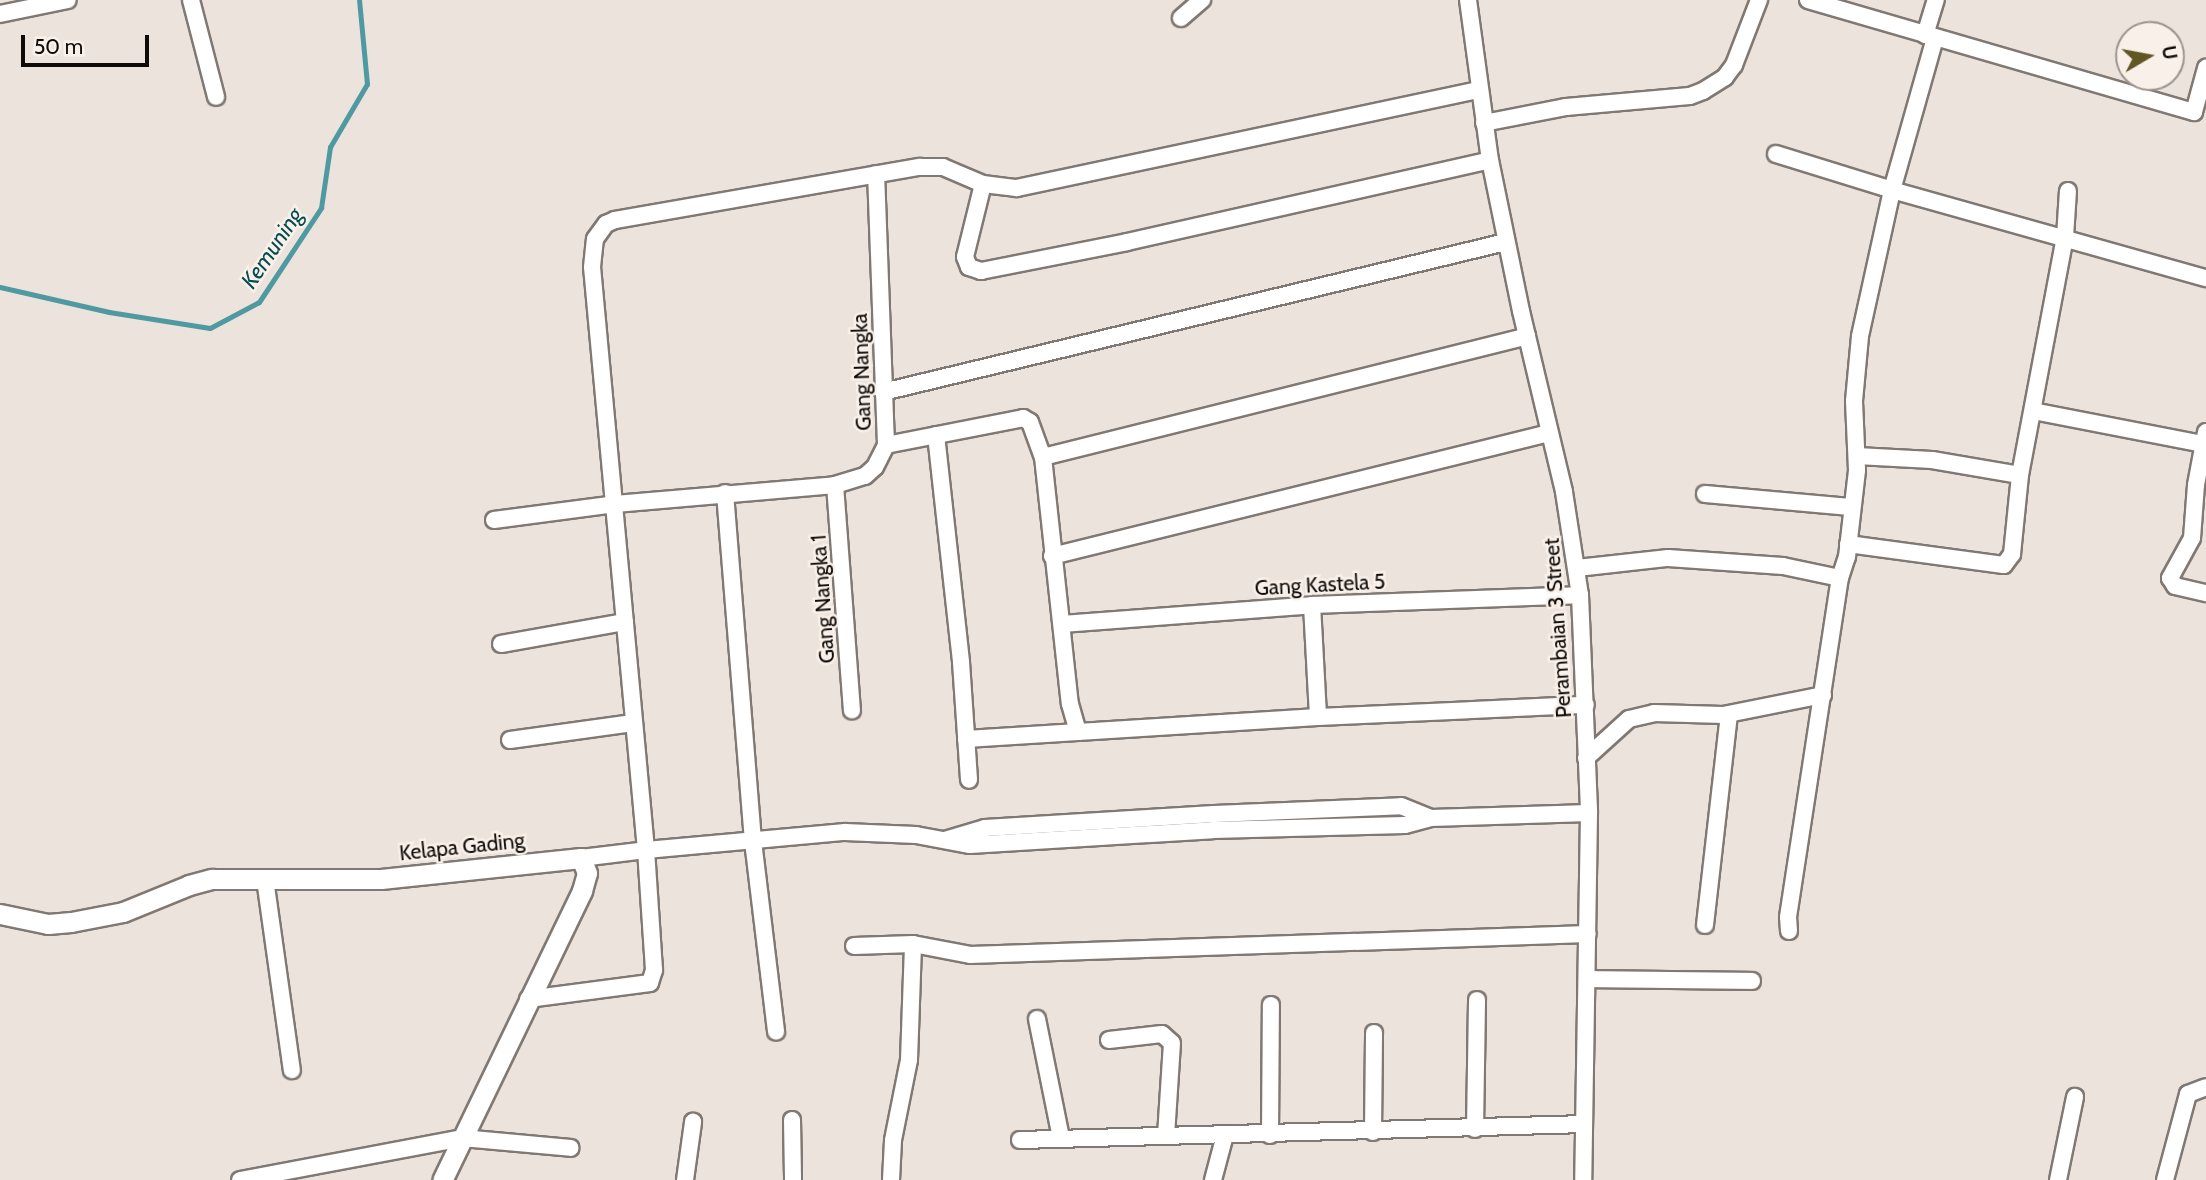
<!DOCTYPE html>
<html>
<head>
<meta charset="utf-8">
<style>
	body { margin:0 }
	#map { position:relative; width:2206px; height:1180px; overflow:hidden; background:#ebe3dc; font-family:Cabin,sans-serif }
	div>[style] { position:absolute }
	.stream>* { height:5px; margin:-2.5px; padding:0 2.5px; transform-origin:2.5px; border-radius:2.5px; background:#4f99a1 }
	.roads { filter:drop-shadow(2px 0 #807872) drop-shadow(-2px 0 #807872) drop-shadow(0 2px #807872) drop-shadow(0 -2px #807872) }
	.minor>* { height:16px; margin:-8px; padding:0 8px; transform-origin:8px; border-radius:8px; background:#fff }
	.tertiary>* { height:19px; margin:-9.5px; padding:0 9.5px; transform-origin:9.5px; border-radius:9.5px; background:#fff }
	span { translate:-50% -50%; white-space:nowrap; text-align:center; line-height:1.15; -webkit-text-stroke:5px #f9f0e9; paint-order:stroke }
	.street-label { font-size:21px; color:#0e0b09 }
	.water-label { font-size:23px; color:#044b51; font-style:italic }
	.north { position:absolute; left:2115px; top:21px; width:70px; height:70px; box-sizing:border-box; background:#f9f0e9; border:2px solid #9b948f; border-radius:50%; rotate:80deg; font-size:19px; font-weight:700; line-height:28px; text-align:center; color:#0e0b09 }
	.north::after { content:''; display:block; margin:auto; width:24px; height:32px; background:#615723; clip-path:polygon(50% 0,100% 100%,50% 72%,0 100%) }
	.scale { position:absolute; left:21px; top:35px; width:128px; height:32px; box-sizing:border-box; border:4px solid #0e0b09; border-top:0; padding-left:9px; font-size:21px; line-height:24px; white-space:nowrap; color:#0e0b09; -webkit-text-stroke:5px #f9f0e9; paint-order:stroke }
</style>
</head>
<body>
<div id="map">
	<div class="stream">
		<i style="left:0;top:287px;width:112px;rotate:12.9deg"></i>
		<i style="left:109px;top:312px;width:102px;rotate:9deg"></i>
		<i style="left:210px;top:328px;width:55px;rotate:-28deg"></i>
		<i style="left:259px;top:302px;width:113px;rotate:-56.6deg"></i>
		<i style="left:321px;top:208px;width:62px;rotate:-81.6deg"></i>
		<i style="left:330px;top:147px;width:73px;rotate:-59.6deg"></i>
		<i style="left:367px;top:84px;width:84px;rotate:-95.4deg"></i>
	</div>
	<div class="roads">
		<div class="minor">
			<i style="left:191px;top:0;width:100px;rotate:75.5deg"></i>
			<i style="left:1468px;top:0;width:162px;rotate:82.2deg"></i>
			<i style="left:1490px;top:160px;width:154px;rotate:78.4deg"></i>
			<i style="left:1521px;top:311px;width:186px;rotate:76.6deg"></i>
			<i style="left:1564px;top:492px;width:104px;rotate:81.2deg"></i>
			<i style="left:1580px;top:595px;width:218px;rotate:87.6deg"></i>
			<i style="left:1589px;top:813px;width:367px;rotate:90.9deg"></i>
			<i style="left:1808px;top:0;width:402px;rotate:16.2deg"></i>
			<i style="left:2194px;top:112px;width:46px;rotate:-74.7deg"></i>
			<i style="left:0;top:14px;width:69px;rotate:-11.6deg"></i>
			<i style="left:1181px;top:18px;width:28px;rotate:-41deg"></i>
			<i style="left:1925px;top:35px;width:37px;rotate:-73deg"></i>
			<i style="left:1484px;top:123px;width:84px;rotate:-11deg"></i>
			<i style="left:1566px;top:107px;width:124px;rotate:-5.1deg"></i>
			<i style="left:1690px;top:96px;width:14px;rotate:-21deg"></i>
			<i style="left:1703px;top:91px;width:26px;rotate:-32deg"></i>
			<i style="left:1725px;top:77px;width:15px;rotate:-53deg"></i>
			<i style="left:1734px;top:65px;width:70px;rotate:-69deg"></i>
			<i style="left:1776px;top:154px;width:121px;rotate:17.2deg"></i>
			<i style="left:1892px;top:190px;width:326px;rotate:15.7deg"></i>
			<i style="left:983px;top:184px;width:75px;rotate:103.9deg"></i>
			<i style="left:965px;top:257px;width:11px;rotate:68deg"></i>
			<i style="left:969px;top:267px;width:13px;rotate:18deg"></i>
			<i style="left:981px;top:271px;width:149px;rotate:-11.2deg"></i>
			<i style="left:1127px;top:242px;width:372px;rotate:-12.7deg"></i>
			<i style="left:883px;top:392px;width:641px;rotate:-13.54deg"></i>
			<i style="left:2033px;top:411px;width:173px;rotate:11deg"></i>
			<i style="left:2206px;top:432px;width:54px;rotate:100.7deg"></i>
			<i style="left:2196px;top:485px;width:53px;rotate:94.3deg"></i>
			<i style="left:2192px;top:538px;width:46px;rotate:118.8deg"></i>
			<i style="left:2170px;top:578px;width:9px;rotate:58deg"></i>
			<i style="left:2175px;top:586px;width:32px;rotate:13deg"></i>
			<i style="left:936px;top:435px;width:228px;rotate:83.7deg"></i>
			<i style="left:961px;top:662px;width:118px;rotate:86.1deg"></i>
			<i style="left:886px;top:445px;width:140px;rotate:-11.1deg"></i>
			<i style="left:1023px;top:418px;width:8px;rotate:30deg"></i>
			<i style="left:1030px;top:422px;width:37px;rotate:70deg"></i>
			<i style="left:1043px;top:457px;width:248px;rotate:83.8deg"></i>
			<i style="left:1070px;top:704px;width:29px;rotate:74deg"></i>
			<i style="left:1078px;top:732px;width:240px;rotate:-3.6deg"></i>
			<i style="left:1318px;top:717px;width:268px;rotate:-2.6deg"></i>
			<i style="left:1857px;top:456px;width:75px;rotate:3.1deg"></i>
			<i style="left:1932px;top:460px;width:89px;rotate:9.7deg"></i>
			<i style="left:2020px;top:475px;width:242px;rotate:-79.3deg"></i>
			<i style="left:2065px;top:237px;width:46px;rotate:-86.3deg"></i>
			<i style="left:1043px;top:457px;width:499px;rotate:-14deg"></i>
			<i style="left:835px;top:485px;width:226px;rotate:85.7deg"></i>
			<i style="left:725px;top:493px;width:349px;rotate:85.4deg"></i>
			<i style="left:753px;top:841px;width:192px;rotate:83.1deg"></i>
			<i style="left:1705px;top:494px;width:146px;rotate:5.1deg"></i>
			<i style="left:494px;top:520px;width:122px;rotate:-7.5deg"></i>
			<i style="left:615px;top:504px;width:221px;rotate:-4.9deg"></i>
			<i style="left:835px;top:485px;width:31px;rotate:-17deg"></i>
			<i style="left:865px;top:476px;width:13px;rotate:-42deg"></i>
			<i style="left:875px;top:467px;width:25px;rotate:-63deg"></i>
			<i style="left:886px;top:445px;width:271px;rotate:-92.1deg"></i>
			<i style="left:1848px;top:544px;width:157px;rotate:7.7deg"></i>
			<i style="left:2004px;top:565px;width:14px;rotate:-54deg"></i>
			<i style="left:2012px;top:554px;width:79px;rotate:-84.2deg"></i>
			<i style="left:1052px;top:556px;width:512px;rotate:-13.9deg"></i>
			<i style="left:1577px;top:568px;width:92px;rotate:-6.3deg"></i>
			<i style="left:1668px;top:558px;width:115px;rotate:4deg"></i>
			<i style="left:1783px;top:566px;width:58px;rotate:11.9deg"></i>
			<i style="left:1840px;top:578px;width:22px;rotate:-72deg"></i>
			<i style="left:1847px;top:557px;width:88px;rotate:-83.4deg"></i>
			<i style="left:1857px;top:470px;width:69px;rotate:-92.5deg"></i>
			<i style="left:1854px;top:401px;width:65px;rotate:-84.7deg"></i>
			<i style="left:1860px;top:336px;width:149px;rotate:-77.6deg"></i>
			<i style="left:1892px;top:190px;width:158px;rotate:-74.2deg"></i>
			<i style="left:1312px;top:605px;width:112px;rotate:86.9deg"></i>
			<i style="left:1062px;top:624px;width:251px;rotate:-4.3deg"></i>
			<i style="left:1312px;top:605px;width:268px;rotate:-2.1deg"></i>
			<i style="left:501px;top:644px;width:126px;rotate:-10.1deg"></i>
			<i style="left:966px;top:739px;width:112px;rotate:-3.6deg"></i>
			<i style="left:510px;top:740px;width:124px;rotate:-7.9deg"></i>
			<i style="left:1586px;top:758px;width:58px;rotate:-42.2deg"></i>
			<i style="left:1629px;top:719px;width:26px;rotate:-13deg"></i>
			<i style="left:1654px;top:713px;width:69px;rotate:1.7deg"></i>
			<i style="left:1723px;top:715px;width:102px;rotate:-11.3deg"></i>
			<i style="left:945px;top:840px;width:42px;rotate:-16.7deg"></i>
			<i style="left:985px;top:828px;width:229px;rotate:-3.5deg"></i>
			<i style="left:1214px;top:814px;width:187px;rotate:-2.4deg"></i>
			<i style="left:1401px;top:806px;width:32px;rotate:22deg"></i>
			<i style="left:581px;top:858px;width:65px;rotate:-7deg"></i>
			<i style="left:646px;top:850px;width:585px;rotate:-95.29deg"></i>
			<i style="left:592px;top:267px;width:28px;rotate:-84deg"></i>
			<i style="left:595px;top:239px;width:19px;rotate:-54deg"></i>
			<i style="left:606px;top:224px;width:10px;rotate:-24deg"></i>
			<i style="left:615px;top:220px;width:310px;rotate:-9.9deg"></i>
			<i style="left:920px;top:167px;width:23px"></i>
			<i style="left:943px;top:167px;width:43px;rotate:23deg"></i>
			<i style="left:983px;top:184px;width:34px;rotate:7deg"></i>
			<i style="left:1017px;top:188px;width:473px;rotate:-12deg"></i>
			<i style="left:265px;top:879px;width:193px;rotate:82deg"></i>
			<i style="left:1705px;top:925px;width:212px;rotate:-83.5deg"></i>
			<i style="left:1789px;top:931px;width:14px;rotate:-94deg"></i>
			<i style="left:1788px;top:917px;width:343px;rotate:-81.3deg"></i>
			<i style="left:854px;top:946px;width:59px;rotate:-1.9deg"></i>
			<i style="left:913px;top:944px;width:58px;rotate:10.9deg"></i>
			<i style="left:970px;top:955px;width:618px;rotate:-1.95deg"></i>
			<i style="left:1588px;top:979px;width:164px;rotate:0.7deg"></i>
			<i style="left:528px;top:999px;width:123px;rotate:-7.5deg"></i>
			<i style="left:650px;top:983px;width:14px;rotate:-73deg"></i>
			<i style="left:654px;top:970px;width:120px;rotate:-93.8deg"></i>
			<i style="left:646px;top:850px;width:200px;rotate:-5.2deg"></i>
			<i style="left:845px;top:832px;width:71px;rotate:2.4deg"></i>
			<i style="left:916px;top:835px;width:55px;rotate:10.5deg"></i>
			<i style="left:970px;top:845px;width:243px;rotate:-3.5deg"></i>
			<i style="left:1213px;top:830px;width:192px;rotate:-1.5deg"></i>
			<i style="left:1405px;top:825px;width:27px;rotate:-15deg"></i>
			<i style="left:1431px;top:818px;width:158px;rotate:-1.8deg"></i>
			<i style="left:1037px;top:1019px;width:121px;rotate:78.6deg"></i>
			<i style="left:1109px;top:1040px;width:53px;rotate:-6.5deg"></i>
			<i style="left:1162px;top:1034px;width:13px;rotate:42deg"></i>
			<i style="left:1172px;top:1043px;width:92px;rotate:93.7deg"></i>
			<i style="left:792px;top:1120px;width:60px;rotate:89deg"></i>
			<i style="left:1475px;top:1129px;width:129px;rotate:-89.1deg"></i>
			<i style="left:1373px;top:1132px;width:99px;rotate:-89.4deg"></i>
			<i style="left:1270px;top:1135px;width:130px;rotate:-89.6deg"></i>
			<i style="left:1020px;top:1140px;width:564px;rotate:-1.62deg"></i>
			<i style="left:240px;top:1180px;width:226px;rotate:-10.7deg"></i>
			<i style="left:462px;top:1138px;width:109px;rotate:5.2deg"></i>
			<i style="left:685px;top:1180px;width:59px;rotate:-82.1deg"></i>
			<i style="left:891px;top:1180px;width:40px;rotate:-87.1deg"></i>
			<i style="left:893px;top:1140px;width:82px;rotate:-78.7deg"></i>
			<i style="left:909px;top:1060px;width:116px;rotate:-88deg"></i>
			<i style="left:1213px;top:1180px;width:47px;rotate:-75.1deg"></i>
			<i style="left:2058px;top:1180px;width:85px;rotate:-78.4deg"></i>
			<i style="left:2165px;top:1180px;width:89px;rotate:-75deg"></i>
			<i style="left:2188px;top:1094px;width:19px;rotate:-21deg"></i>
		</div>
		<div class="tertiary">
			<i style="left:0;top:914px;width:49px;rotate:11.8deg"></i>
			<i style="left:48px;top:924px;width:23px;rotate:-5deg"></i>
			<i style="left:71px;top:922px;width:53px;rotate:-10.9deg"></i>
			<i style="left:123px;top:912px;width:71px;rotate:-22.2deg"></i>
			<i style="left:189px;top:885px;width:24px;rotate:-15deg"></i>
			<i style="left:212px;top:879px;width:169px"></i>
			<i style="left:381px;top:879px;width:201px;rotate:-6deg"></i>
			<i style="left:581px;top:858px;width:16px;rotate:68deg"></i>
			<i style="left:587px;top:873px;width:19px;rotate:106deg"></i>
			<i style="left:582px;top:891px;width:321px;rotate:115.8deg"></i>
		</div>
	</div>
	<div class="street-label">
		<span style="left:862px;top:372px;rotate:-92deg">Gang Nangka</span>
		<span style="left:1320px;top:585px;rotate:-3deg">Gang Kastela 5</span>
		<span style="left:823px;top:599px;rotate:-94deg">Gang Nangka 1</span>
		<span style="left:1558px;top:628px;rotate:-94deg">Perambaian 3 Street</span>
		<span style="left:462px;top:847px;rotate:-6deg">Kelapa Gading</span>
	</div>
	<div class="water-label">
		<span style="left:272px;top:248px;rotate:-56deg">Kemuning</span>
	</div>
	<div class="north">U</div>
	<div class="scale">50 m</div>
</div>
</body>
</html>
